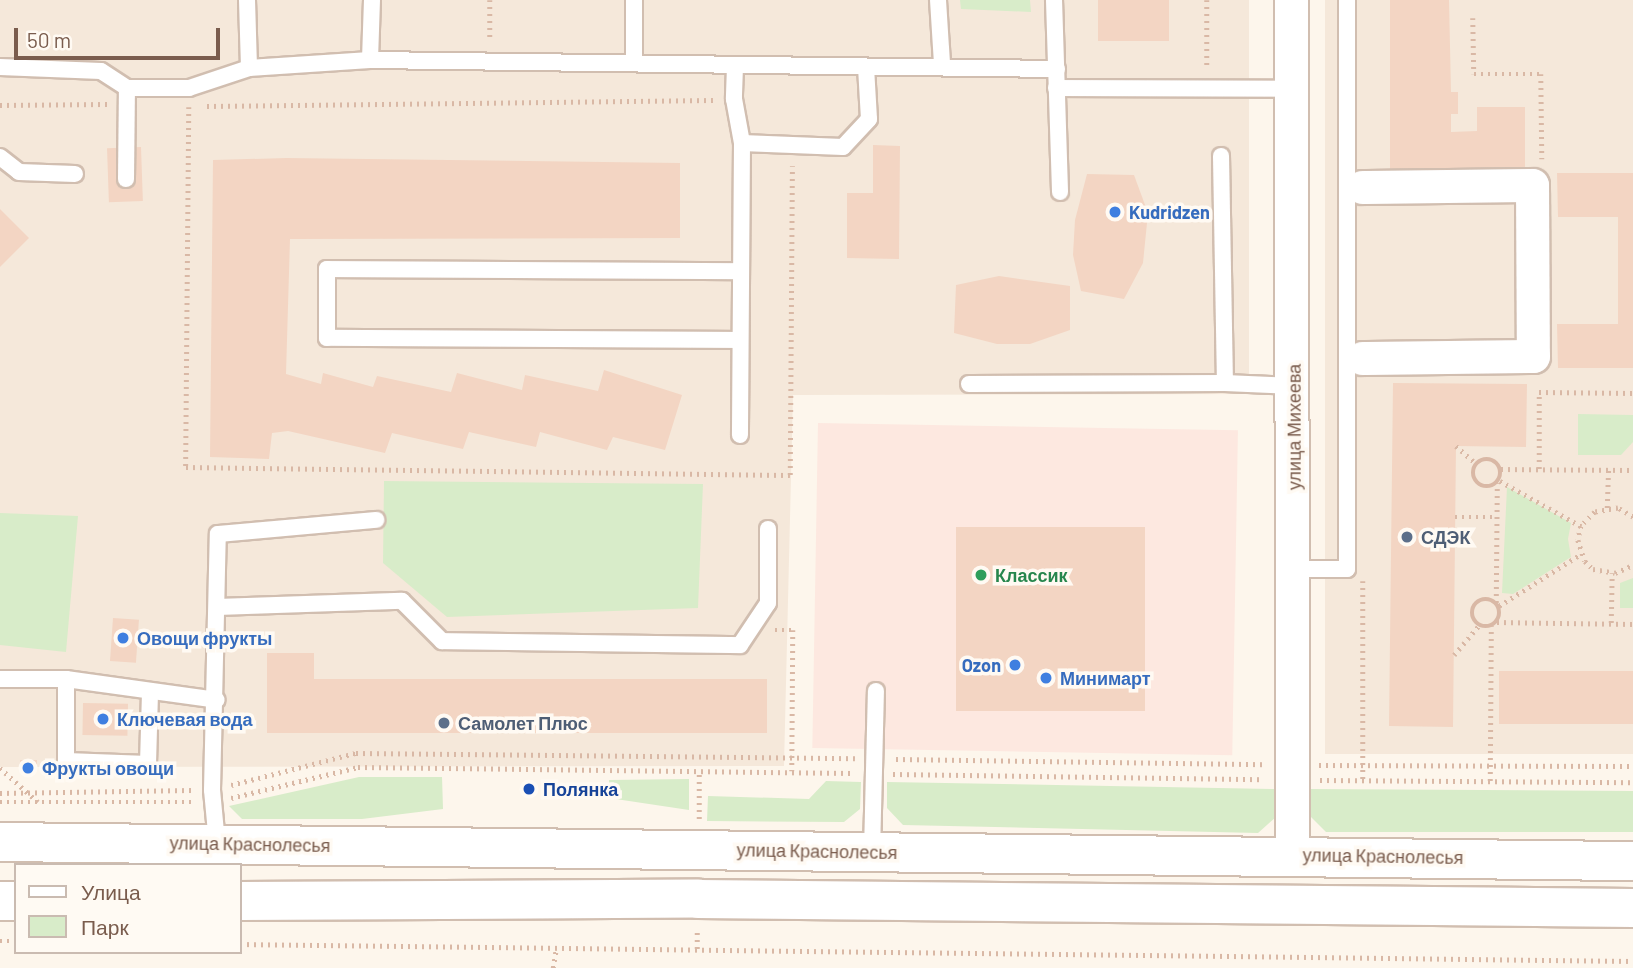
<!DOCTYPE html>
<html>
<head>
<meta charset="utf-8">
<style>
	body { margin:0 }
	#map { position:relative; width:1633px; height:968px; overflow:hidden; background:#fdf6ec; font-family:Barlow,sans-serif }
	div>[style] { position:absolute }
	.residential>* { inset:0; background:#f5e8da; transform-origin:0 0 }
	.commercial>* { inset:0; background:#fde8e0; transform-origin:0 0 }
	.green>* { inset:0; background:#d8ecc9 }
	.building>* { inset:0; background:#f3d5c3; transform-origin:0 0 }
	.path>* { height:4.5px; margin-top:-2.25px; transform-origin:0; background:repeating-linear-gradient(90deg,#d9b8a5 0 2px,transparent 0 7px) }
	.path>.ring { margin:-2.25px; padding:0; box-sizing:content-box; background:none; border:4.5px solid #d9b8a5; border-radius:50% }
	.roads { filter:drop-shadow(2px 0 #d1beb0) drop-shadow(-2px 0 #d1beb0) drop-shadow(0 2px #d1beb0) drop-shadow(0 -2px #d1beb0) }
	.lane>* { height:16px; margin:-8px; padding:0 8px; transform-origin:8px; border-radius:8px; background:#fff }
	.street>* { height:33px; margin:-16.5px; padding:0 16.5px; transform-origin:16.5px; border-radius:16.5px; background:#fff }
	.secondary>* { height:38px; margin:-19px; padding:0 19px; transform-origin:19px; border-radius:19px; background:#fff }
	.dots>* { width:19px; height:19px; translate:-50% -50%; box-sizing:border-box; border:4px solid #fffaf3; border-radius:50% }
	span { translate:-50% -50%; white-space:nowrap; text-align:center; line-height:1.15; -webkit-text-stroke:7px #fffaf3; paint-order:stroke }
	.shop-label { font-size:18px; color:#366cbe; font-weight:700 }
	.left { translate:0 -50%; text-align:left }
	.right { translate:-100% -50%; text-align:right }
	.street-label { font-size:18px; color:#7a5c4d }
	.service-label { font-size:18px; color:#4e5e75; font-weight:700 }
	.leisure-label { font-size:18px; color:#27864d; font-weight:700 }
	.transit-label { font-size:18px; color:#164399; font-weight:700 }
	.legend { position:absolute; left:14px; top:863px; width:228px; height:91px; box-sizing:border-box; background:#fffaf3; border:2px solid #cabbb1; margin:0; padding:9px 12px; list-style:none; font-size:21px; color:#7a5c4d }
	.legend li { display:flex; align-items:center; gap:14px; height:35px }
	.legend b { width:35px; border:2px solid #cabbb1 }
	.scale { position:absolute; left:14px; top:28px; width:206px; height:32px; box-sizing:border-box; border:4px solid #7a5c4d; border-top:0; padding-left:9px; font-size:21px; line-height:24px; white-space:nowrap; color:#7a5c4d; -webkit-text-stroke:5px #fffaf3; paint-order:stroke }
</style>
</head>
<body>
<div id="map">
	<div class="residential">
		<i style="clip-path:polygon(0 0,1249px 0,1249px 394px,793px 395px,784px 766px,0 767px)"></i>
		<i style="left:1325px;top:0;width:308px;height:754px"></i>
	</div>
	<div class="commercial">
		<i style="left:818px;top:423px;width:420px;height:325px;rotate:1deg"></i>
	</div>
	<div class="green">
		<i style="clip-path:polygon(960px 0,1030px 0,1031px 12px,961px 9px)"></i>
		<i style="clip-path:polygon(1578px 414px,1633px 415px,1633px 442px,1621px 455px,1578px 455px)"></i>
		<i style="clip-path:polygon(384px 481px,703px 484px,698px 608px,447px 617px,383px 563px)"></i>
		<i style="clip-path:polygon(1507px 487px,1571px 523px,1568px 539px,1571px 557px,1513px 594px,1502px 593px)"></i>
		<i style="clip-path:polygon(0 513px,78px 516px,66px 652px,0 645px)"></i>
		<i style="clip-path:polygon(1633px 578px,1633px 608px,1620px 608px,1620px 583px)"></i>
		<i style="clip-path:polygon(359px 777px,442px 777px,443px 809px,362px 819px,242px 819px,229px 806px)"></i>
		<i style="clip-path:polygon(689px 779px,689px 810px,609px 798px,609px 780px)"></i>
		<i style="clip-path:polygon(826px 781px,861px 782px,860px 809px,844px 822px,707px 821px,708px 796px,809px 799px)"></i>
		<i style="clip-path:polygon(887px 782px,1276px 789px,1276px 817px,1258px 833px,903px 825px,887px 808px)"></i>
		<i style="clip-path:polygon(1309px 789px,1633px 791px,1633px 832px,1326px 832px,1308px 814px)"></i>
	</div>
	<div class="building">
		<i style="left:1098px;top:0;width:71px;height:41px"></i>
		<i style="clip-path:polygon(1390px 0,1449px 0,1451px 92px,1458px 92px,1458px 114px,1451px 114px,1451px 132px,1477px 131px,1477px 107px,1525px 107px,1525px 169px,1390px 170px)"></i>
		<i style="clip-path:polygon(873px 145px,900px 146px,899px 259px,847px 258px,847px 193px,873px 193px)"></i>
		<i style="left:141px;top:147px;width:54px;height:34px;rotate:88deg"></i>
		<i style="clip-path:polygon(286px 158px,680px 163px,680px 238px,290px 239px,286px 374px,321px 384px,323px 373px,373px 387px,377px 376px,451px 392px,457px 373px,522px 390px,525px 375px,598px 391px,604px 370px,682px 395px,665px 450px,613px 437px,607px 450px,540px 432px,536px 447px,469px 432px,463px 449px,392px 433px,385px 453px,288px 431px,272px 433px,269px 459px,210px 457px,213px 160px)"></i>
		<i style="clip-path:polygon(1557px 173px,1633px 173px,1633px 368px,1558px 368px,1557px 324px,1618px 324px,1618px 217px,1558px 217px)"></i>
		<i style="clip-path:polygon(1087px 174px,1134px 175px,1148px 213px,1143px 263px,1124px 299px,1081px 291px,1073px 255px,1075px 220px)"></i>
		<i style="clip-path:polygon(0 209px,29px 238px,0 267px)"></i>
		<i style="clip-path:polygon(999px 276px,1070px 286px,1070px 330px,1030px 344px,997px 344px,954px 333px,956px 285px)"></i>
		<i style="clip-path:polygon(1393px 383px,1527px 384px,1526px 447px,1456px 446px,1453px 727px,1389px 726px)"></i>
		<i style="left:956px;top:527px;width:189px;height:184px"></i>
		<i style="left:113px;top:618px;width:26px;height:43px;rotate:4deg"></i>
		<i style="clip-path:polygon(267px 653px,314px 653px,314px 679px,767px 679px,767px 733px,267px 733px)"></i>
		<i style="left:1499px;top:671px;width:134px;height:53px"></i>
		<i style="left:83px;top:703px;width:45px;height:32px;rotate:1deg"></i>
		<i style="left:20px;top:760px;width:17px;height:11px"></i>
	</div>
	<div class="path">
		<i style="left:490px;top:0;width:41px;rotate:90deg"></i>
		<i style="left:1207px;top:0;width:69px;rotate:90deg"></i>
		<i style="left:1473px;top:18px;width:56px;rotate:89deg"></i>
		<i style="left:1474px;top:74px;width:67px"></i>
		<i style="left:1541px;top:74px;width:85px;rotate:89.3deg"></i>
		<i style="left:0;top:105px;width:107px;rotate:-0.5deg"></i>
		<i style="left:207px;top:106px;width:506px;rotate:-0.68deg"></i>
		<i style="left:189px;top:107px;width:360px;rotate:90.5deg"></i>
		<i style="left:186px;top:467px;width:604px;rotate:0.76deg"></i>
		<i style="left:790px;top:475px;width:309px;rotate:-89.6deg"></i>
		<i style="left:1456px;top:446px;width:28px;rotate:41deg"></i>
		<i class="ring" style="left:1473px;top:459px;width:23.5px;height:23.5px"></i>
		<i style="left:1501px;top:469px;width:132px;rotate:0.4deg"></i>
		<i style="left:1539px;top:469px;width:77px;rotate:-90deg"></i>
		<i style="left:1539px;top:392px;width:94px;rotate:0.6deg"></i>
		<i style="left:1500px;top:481px;width:93px;rotate:29.1deg"></i>
		<i style="left:1607px;top:508px;width:38px;rotate:-88deg"></i>
		<i style="left:1455px;top:517px;width:42px"></i>
		<i style="left:1633px;top:517px;width:17px;rotate:-149deg"></i>
		<i style="left:1618px;top:508px;width:23px;rotate:170deg"></i>
		<i style="left:1595px;top:512px;width:20px;rotate:135deg"></i>
		<i style="left:1581px;top:526px;width:14px;rotate:102deg"></i>
		<i style="left:1578px;top:540px;width:22px;rotate:72deg"></i>
		<i style="left:1585px;top:561px;width:11px;rotate:45deg"></i>
		<i style="left:1593px;top:569px;width:22px;rotate:10deg"></i>
		<i style="left:1615px;top:573px;width:20px;rotate:-24deg"></i>
		<i style="left:1363px;top:581px;width:199px;rotate:90deg"></i>
		<i class="ring" style="left:1472px;top:599px;width:23.5px;height:23.5px"></i>
		<i style="left:1496px;top:603px;width:120px;rotate:-89.5deg"></i>
		<i style="left:1499px;top:606px;width:97px;rotate:-32.4deg"></i>
		<i style="left:1497px;top:622px;width:136px;rotate:0.8deg"></i>
		<i style="left:1611px;top:623px;width:50px;rotate:-88.9deg"></i>
		<i style="left:775px;top:630px;width:18px"></i>
		<i style="left:793px;top:630px;width:141px;rotate:90.4deg"></i>
		<i style="left:1454px;top:655px;width:39px;rotate:-50deg"></i>
		<i style="left:896px;top:759px;width:369px;rotate:0.8deg"></i>
		<i style="left:1319px;top:765px;width:314px;rotate:0.2deg"></i>
		<i style="left:0;top:768px;width:51px;rotate:41.8deg"></i>
		<i style="left:893px;top:774px;width:369px;rotate:0.8deg"></i>
		<i style="left:1320px;top:780px;width:313px;rotate:0.4deg"></i>
		<i style="left:1490px;top:781px;width:155px;rotate:-89.6deg"></i>
		<i style="left:231px;top:785px;width:129px;rotate:-14.4deg"></i>
		<i style="left:356px;top:753px;width:499px;rotate:0.6deg"></i>
		<i style="left:0;top:793px;width:192px;rotate:-0.9deg"></i>
		<i style="left:231px;top:798px;width:131px;rotate:-13.7deg"></i>
		<i style="left:358px;top:767px;width:494px;rotate:0.7deg"></i>
		<i style="left:0;top:802px;width:192px"></i>
		<i style="left:699px;top:819px;width:49px;rotate:-90deg"></i>
		<i style="left:0;top:941px;width:16px"></i>
		<i style="left:240px;top:944px;width:1393px;rotate:0.7deg"></i>
		<i style="left:697px;top:949px;width:20px;rotate:-90deg"></i>
		<i style="left:553px;top:968px;width:20px;rotate:-81deg"></i>
	</div>
	<div class="roads">
		<div class="lane">
			<i style="left:247px;top:0;width:68px;rotate:88.3deg"></i>
			<i style="left:938px;top:0;width:64px;rotate:86.4deg"></i>
			<i style="left:1054px;top:0;width:192px;rotate:88.2deg"></i>
			<i style="left:370px;top:60px;width:60px;rotate:-88.1deg"></i>
			<i style="left:634px;top:63px;width:63px;rotate:-90deg"></i>
			<i style="left:735px;top:66px;width:33px;rotate:92deg"></i>
			<i style="left:734px;top:99px;width:45px;rotate:79.7deg"></i>
			<i style="left:742px;top:143px;width:292px;rotate:90.4deg"></i>
			<i style="left:0;top:67px;width:101px;rotate:2.3deg"></i>
			<i style="left:101px;top:71px;width:31px;rotate:33deg"></i>
			<i style="left:127px;top:88px;width:62px"></i>
			<i style="left:189px;top:88px;width:63px;rotate:-18.4deg"></i>
			<i style="left:249px;top:68px;width:121px;rotate:-3.8deg"></i>
			<i style="left:370px;top:60px;width:687px;rotate:0.75deg"></i>
			<i style="left:1056px;top:88px;width:236px;rotate:0.2deg"></i>
			<i style="left:742px;top:143px;width:101px;rotate:2.3deg"></i>
			<i style="left:843px;top:147px;width:38px;rotate:-47deg"></i>
			<i style="left:869px;top:119px;width:52px;rotate:-93.3deg"></i>
			<i style="left:1221px;top:156px;width:227px;rotate:89deg"></i>
			<i style="left:1225px;top:383px;width:69px;rotate:2.5deg"></i>
			<i style="left:0;top:157px;width:24px;rotate:38deg"></i>
			<i style="left:19px;top:172px;width:56px;rotate:2deg"></i>
			<i style="left:126px;top:179px;width:91px;rotate:-89.4deg"></i>
			<i style="left:739px;top:340px;width:412px;rotate:-179.7deg"></i>
			<i style="left:327px;top:338px;width:69px;rotate:-90deg"></i>
			<i style="left:327px;top:269px;width:414px;rotate:0.3deg"></i>
			<i style="left:969px;top:384px;width:256px;rotate:-0.2deg"></i>
			<i style="left:1294px;top:569px;width:53px"></i>
			<i style="left:1347px;top:569px;width:569px;rotate:-90deg"></i>
			<i style="left:217px;top:607px;width:185px;rotate:-1.9deg"></i>
			<i style="left:402px;top:601px;width:57px;rotate:45deg"></i>
			<i style="left:442px;top:641px;width:298px;rotate:0.8deg"></i>
			<i style="left:740px;top:645px;width:50px;rotate:-56.3deg"></i>
			<i style="left:768px;top:603px;width:74px;rotate:-90deg"></i>
			<i style="left:0;top:679px;width:66px"></i>
			<i style="left:66px;top:679px;width:152px;rotate:7.9deg"></i>
			<i style="left:66px;top:679px;width:82px;rotate:90deg"></i>
			<i style="left:66px;top:761px;width:82px;rotate:2.1deg"></i>
			<i style="left:148px;top:764px;width:73px;rotate:-88.4deg"></i>
			<i style="left:217px;top:843px;width:53px;rotate:-95.4deg"></i>
			<i style="left:212px;top:790px;width:256px;rotate:-88.7deg"></i>
			<i style="left:218px;top:534px;width:159px;rotate:-5.1deg"></i>
			<i style="left:872px;top:852px;width:161px;rotate:-88.6deg"></i>
		</div>
		<div class="street">
			<i style="left:1291px;top:0;width:854px;rotate:89.93deg"></i>
			<i style="left:1362px;top:187px;width:170px;rotate:-0.7deg"></i>
			<i style="left:1532px;top:185px;width:171px;rotate:89.7deg"></i>
			<i style="left:1533px;top:356px;width:171px;rotate:179.3deg"></i>
		</div>
		<div class="secondary">
			<i style="left:0;top:842px;width:1633px;rotate:0.67deg"></i>
			<i style="left:0;top:901px;width:16px"></i>
			<i style="left:240px;top:901px;width:458px;rotate:-0.3deg"></i>
			<i style="left:698px;top:899px;width:935px;rotate:0.55deg"></i>
		</div>
	</div>
	<div class="dots">
		<i style="left:1115px;top:212px;background:#3f7fe0"></i>
		<i style="left:1407px;top:537px;background:#5c6f8a"></i>
		<i style="left:981px;top:575px;background:#2e9e5b"></i>
		<i style="left:123px;top:638px;background:#3f7fe0"></i>
		<i style="left:1015px;top:665px;background:#3f7fe0"></i>
		<i style="left:1046px;top:678px;background:#3f7fe0"></i>
		<i style="left:103px;top:719px;background:#3f7fe0"></i>
		<i style="left:444px;top:723px;background:#5c6f8a"></i>
		<i style="left:28px;top:768px;background:#3f7fe0"></i>
		<i style="left:529px;top:789px;background:#1a4fb4"></i>
	</div>
	<div class="shop-label">
		<span class="left" style="left:1129px;top:212px">Kudridzen</span>
		<span class="left" style="left:137px;top:638px">Овощи фрукты</span>
		<span class="right" style="left:1001px;top:665px">Ozon</span>
		<span class="left" style="left:1060px;top:678px">Минимарт</span>
		<span class="left" style="left:117px;top:719px">Ключевая вода</span>
		<span class="left" style="left:42px;top:768px">Фрукты овощи</span>
	</div>
	<div class="street-label">
		<span style="left:1294px;top:427px;rotate:-90deg">улица Михеева</span>
		<span style="left:250px;top:844px;rotate:1deg">улица Краснолесья</span>
		<span style="left:817px;top:851px;rotate:1deg">улица Краснолесья</span>
		<span style="left:1383px;top:856px;rotate:1deg">улица Краснолесья</span>
	</div>
	<div class="service-label">
		<span class="left" style="left:1421px;top:537px">СДЭК</span>
		<span class="left" style="left:458px;top:723px">Самолет Плюс</span>
	</div>
	<div class="leisure-label">
		<span class="left" style="left:995px;top:575px">Классик</span>
	</div>
	<div class="transit-label">
		<span class="left" style="left:543px;top:789px">Полянка</span>
	</div>
	<ul class="legend">
	<li><b style="height:9px;background:#fff"></b>Улица</li>
	<li><b style="height:19px;background:#d8ecc9"></b>Парк</li>
	</ul>
	<div class="scale">50 m</div>
</div>
</body>
</html>
